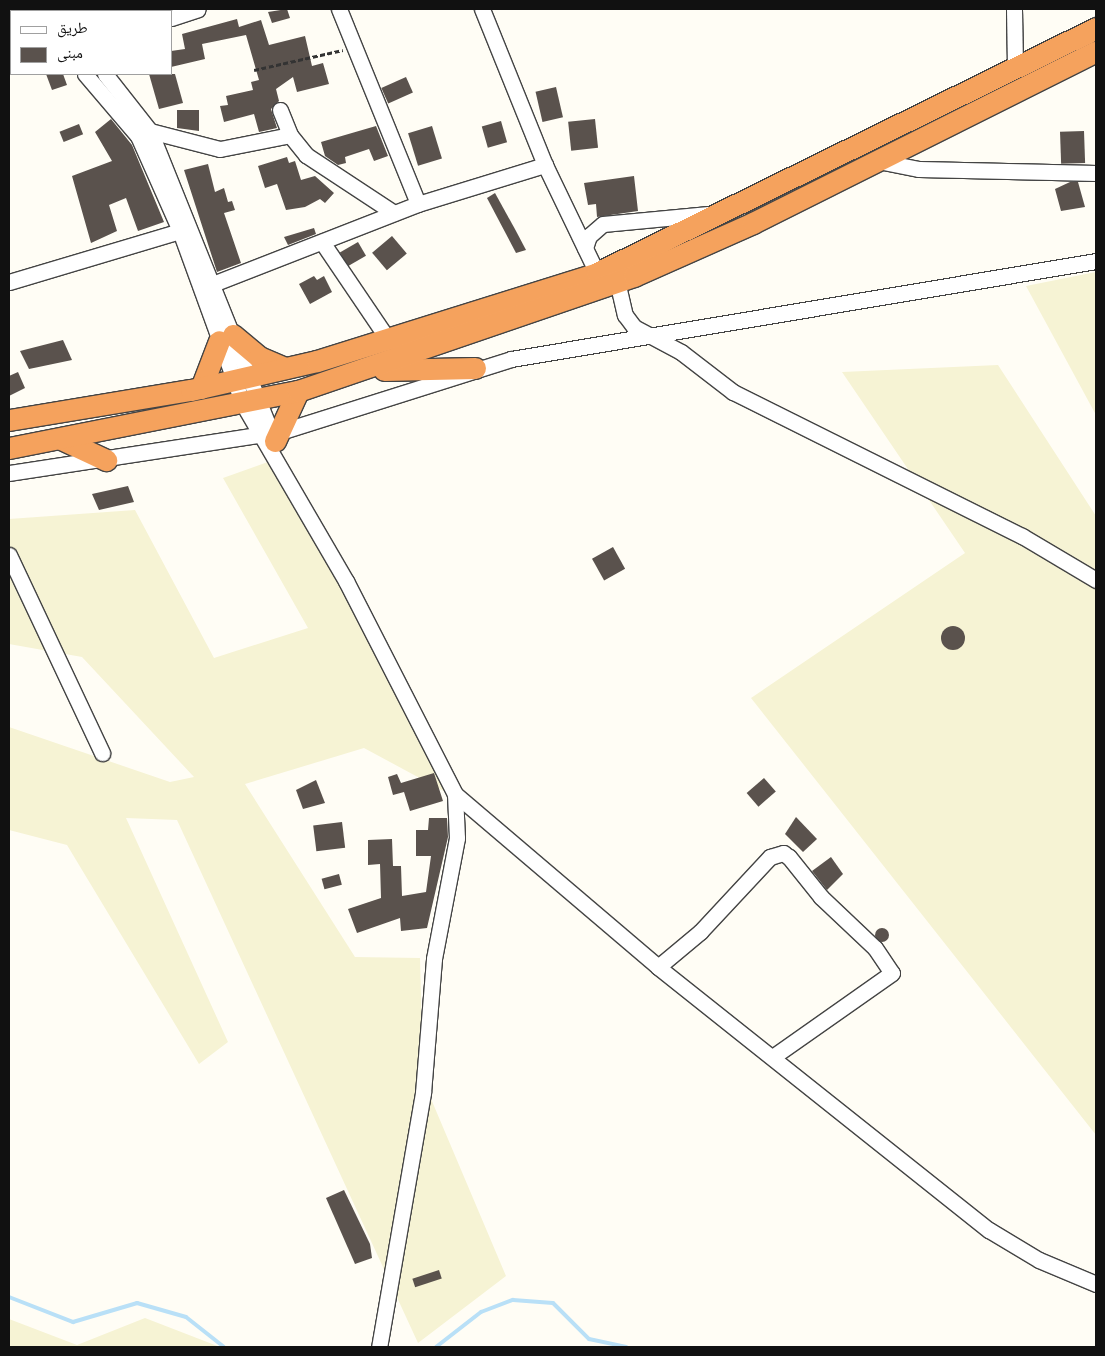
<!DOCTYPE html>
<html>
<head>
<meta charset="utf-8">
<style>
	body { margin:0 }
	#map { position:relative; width:1105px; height:1356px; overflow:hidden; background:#fffdf5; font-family:"Playfair Display","Noto Naskh Arabic",serif }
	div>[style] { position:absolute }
	.farmland>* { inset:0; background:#f6f3d4 }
	.stream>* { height:4px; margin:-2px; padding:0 2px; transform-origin:2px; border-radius:2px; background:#b9e0f7 }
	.building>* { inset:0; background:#5a524d; transform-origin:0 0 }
	.round { border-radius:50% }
	.path>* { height:2.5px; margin-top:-1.25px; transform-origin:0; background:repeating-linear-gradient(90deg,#333 0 5px,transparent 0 7.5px) }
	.roads { filter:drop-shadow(1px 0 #444) drop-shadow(-1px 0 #444) drop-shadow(0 1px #444) drop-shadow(0 -1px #444) }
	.minor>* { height:15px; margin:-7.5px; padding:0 7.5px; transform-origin:7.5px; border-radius:7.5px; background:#fff }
	.highway>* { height:21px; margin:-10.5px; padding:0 10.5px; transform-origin:10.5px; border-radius:10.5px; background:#f5a25d }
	span { translate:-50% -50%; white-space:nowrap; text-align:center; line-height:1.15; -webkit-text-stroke:5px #fff; paint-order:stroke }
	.frame { position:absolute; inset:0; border:10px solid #111; pointer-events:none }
	.legend { position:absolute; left:10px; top:10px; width:162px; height:65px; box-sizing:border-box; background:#fff; border:1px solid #a0a0a0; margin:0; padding:6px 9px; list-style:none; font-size:15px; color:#111 }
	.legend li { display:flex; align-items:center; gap:10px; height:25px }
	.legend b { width:25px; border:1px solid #a0a0a0 }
</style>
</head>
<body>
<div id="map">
	<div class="farmland">
		<i style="clip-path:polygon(1096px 272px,1096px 415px,1026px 286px)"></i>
		<i style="clip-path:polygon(998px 365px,1096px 516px,1096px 1135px,751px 698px,965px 553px,842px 372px)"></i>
		<i style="clip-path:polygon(276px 459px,453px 796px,364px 748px,245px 784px,355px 957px,420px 958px,423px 1080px,506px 1276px,418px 1343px,177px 820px,126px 818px,228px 1042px,199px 1064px,67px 845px,9px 830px,9px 727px,170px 782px,194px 777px,82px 657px,9px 644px,9px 519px,135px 510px,214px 658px,308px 628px,223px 478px)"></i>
		<i style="clip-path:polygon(145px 1318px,220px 1347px,9px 1347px,9px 1319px,77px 1345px)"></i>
	</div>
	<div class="stream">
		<i style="left:9px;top:1297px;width:69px;rotate:21.3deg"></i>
		<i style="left:73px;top:1322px;width:67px;rotate:-16.5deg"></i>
		<i style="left:137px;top:1303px;width:51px;rotate:15.9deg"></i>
		<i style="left:186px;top:1317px;width:48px;rotate:38.3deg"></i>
		<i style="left:436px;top:1347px;width:57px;rotate:-37.9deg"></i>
		<i style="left:481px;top:1312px;width:34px;rotate:-21deg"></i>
		<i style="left:513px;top:1300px;width:40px;rotate:4.3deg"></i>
		<i style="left:553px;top:1303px;width:51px;rotate:45deg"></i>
		<i style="left:589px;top:1339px;width:38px;rotate:12deg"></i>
	</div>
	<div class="building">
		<i style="clip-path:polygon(287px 9px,290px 18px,272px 23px,268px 12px)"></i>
		<i style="clip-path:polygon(237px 19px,239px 27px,261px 20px,269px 45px,305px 36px,312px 66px,323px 63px,329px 84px,297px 92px,293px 77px,276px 89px,279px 101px,271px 109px,277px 128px,259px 132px,254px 114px,224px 122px,220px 106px,228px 105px,226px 96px,253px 90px,251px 82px,259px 80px,246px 35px,202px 44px,205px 59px,171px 67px,171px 51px,185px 49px,182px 34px)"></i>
		<i style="clip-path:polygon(46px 74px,63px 74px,67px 85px,52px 90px)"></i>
		<i style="clip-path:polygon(149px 74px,175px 74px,183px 103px,159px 109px)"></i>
		<i style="left:406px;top:77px;width:17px;height:27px;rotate:66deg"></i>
		<i style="left:556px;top:87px;width:31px;height:21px;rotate:77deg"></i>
		<i style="clip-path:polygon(177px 110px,199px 110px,199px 131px,177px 128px)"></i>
		<i style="clip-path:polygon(111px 119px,132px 145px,164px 222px,138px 231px,126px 198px,109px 205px,117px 231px,91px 243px,72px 176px,112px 161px,95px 132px)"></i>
		<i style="left:595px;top:119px;width:29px;height:27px;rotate:84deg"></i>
		<i style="left:501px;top:121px;width:22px;height:20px;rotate:74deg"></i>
		<i style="left:79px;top:124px;width:11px;height:21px;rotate:68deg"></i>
		<i style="clip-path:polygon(376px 126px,388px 156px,374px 161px,369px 149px,345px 157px,346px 163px,338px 165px,325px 156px,321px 142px)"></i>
		<i style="left:432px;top:126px;width:34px;height:25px;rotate:73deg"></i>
		<i style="left:1084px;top:131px;width:32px;height:24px;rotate:88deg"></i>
		<i style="clip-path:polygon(287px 157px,289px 163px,295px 161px,301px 180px,315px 176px,334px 193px,325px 203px,320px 199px,305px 207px,286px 210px,277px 184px,265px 188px,258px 166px)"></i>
		<i style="clip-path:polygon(208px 164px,215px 192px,224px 188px,228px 202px,232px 201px,235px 210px,224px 213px,241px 263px,217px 272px,184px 170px)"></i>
		<i style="clip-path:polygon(634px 176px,638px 211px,597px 217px,596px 204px,588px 205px,584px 183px)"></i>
		<i style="clip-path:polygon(1070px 182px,1078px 182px,1085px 207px,1061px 211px,1055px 189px)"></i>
		<i style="clip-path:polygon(495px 193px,516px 231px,526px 250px,516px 253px,487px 198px)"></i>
		<i style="clip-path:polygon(314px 228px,316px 234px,288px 245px,284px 237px)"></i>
		<i style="left:392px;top:236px;width:23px;height:26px;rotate:50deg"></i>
		<i style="left:358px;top:242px;width:16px;height:21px;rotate:60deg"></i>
		<i style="clip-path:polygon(314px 276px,317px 280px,324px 276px,332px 292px,310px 304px,299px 284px)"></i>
		<i style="clip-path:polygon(63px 340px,72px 360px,29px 369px,20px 351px)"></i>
		<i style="clip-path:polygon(18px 372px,25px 388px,9px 396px,9px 376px)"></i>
		<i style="clip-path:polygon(128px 486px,134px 502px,99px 510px,92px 494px)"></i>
		<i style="left:613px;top:547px;width:25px;height:24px;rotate:61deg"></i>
		<i class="round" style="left:941px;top:626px;width:24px;height:24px"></i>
		<i style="clip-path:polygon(434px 773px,443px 801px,410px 811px,404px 792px,393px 795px,388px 777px,397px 774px,401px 783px)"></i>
		<i style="left:764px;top:778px;width:18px;height:23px;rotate:49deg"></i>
		<i style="clip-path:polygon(316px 780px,325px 803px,303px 809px,296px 790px)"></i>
		<i style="clip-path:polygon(796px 817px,817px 839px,803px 852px,785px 834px)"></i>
		<i style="clip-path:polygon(429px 818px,447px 818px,448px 837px,427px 928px,401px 931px,400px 918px,357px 933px,348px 909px,381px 898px,380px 864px,368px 865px,368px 840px,392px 839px,393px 866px,401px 866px,402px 896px,426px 892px,431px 856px,416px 856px,416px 830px,428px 830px)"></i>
		<i style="left:342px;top:822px;width:26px;height:29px;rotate:83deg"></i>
		<i style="clip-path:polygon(831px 857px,843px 874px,827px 890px,812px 871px)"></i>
		<i style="left:339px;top:874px;width:11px;height:18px;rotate:75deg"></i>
		<i class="round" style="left:875px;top:928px;width:14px;height:14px"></i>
		<i style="clip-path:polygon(344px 1190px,370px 1244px,372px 1258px,355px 1264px,326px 1198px)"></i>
		<i style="left:439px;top:1270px;width:9px;height:28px;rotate:72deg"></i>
	</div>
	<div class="path">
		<i style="left:254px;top:70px;width:91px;rotate:-12.7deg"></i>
	</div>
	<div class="roads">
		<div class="minor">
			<i style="left:31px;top:9px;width:3px;rotate:45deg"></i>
			<i style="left:58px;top:9px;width:3px;rotate:45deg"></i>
			<i style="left:339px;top:9px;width:210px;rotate:67.9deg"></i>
			<i style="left:482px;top:9px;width:168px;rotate:68deg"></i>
			<i style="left:545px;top:165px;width:120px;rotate:64.3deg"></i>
			<i style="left:1014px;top:9px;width:60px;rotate:89deg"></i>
			<i style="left:171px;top:18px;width:28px;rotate:-18deg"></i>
			<i style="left:9px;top:58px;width:2px;rotate:-27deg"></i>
			<i style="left:85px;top:74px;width:82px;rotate:49.5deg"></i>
			<i style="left:138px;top:136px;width:104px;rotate:66.1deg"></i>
			<i style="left:180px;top:231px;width:184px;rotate:70deg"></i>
			<i style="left:243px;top:404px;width:205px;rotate:59.8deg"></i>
			<i style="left:346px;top:581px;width:239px;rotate:62.9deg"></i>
			<i style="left:455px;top:794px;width:44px;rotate:87.4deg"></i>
			<i style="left:457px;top:838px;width:123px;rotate:100.8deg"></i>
			<i style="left:434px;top:959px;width:134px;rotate:94.7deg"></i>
			<i style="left:423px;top:1093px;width:258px;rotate:99.8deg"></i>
			<i style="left:105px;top:74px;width:73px;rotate:51.7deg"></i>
			<i style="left:150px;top:131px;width:335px;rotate:68.1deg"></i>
			<i style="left:280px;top:110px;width:27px;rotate:68deg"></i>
			<i style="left:290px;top:135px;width:26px;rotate:51deg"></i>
			<i style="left:306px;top:155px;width:105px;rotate:33.4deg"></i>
			<i style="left:150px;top:131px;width:72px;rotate:14.4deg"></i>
			<i style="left:220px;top:149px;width:71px;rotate:-11.3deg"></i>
			<i style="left:878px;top:161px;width:42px;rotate:11deg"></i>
			<i style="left:919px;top:169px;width:177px;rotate:1.3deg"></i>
			<i style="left:322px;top:242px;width:120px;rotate:55.9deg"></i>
			<i style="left:585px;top:248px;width:13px;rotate:-72deg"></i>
			<i style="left:589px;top:236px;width:18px;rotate:-41deg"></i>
			<i style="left:603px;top:224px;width:106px;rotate:-5.4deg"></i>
			<i style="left:617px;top:281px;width:35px;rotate:77deg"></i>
			<i style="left:625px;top:315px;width:15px;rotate:53deg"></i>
			<i style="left:634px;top:327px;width:53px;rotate:28deg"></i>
			<i style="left:681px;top:352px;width:66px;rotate:37.6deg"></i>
			<i style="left:733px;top:392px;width:323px;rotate:26.5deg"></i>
			<i style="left:1022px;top:536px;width:86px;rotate:30.7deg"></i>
			<i style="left:9px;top:282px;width:178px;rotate:-16.6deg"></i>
			<i style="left:205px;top:287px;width:229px;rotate:-21.3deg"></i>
			<i style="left:418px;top:204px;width:133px;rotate:-17.1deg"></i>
			<i style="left:9px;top:473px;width:277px;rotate:-8.7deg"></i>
			<i style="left:283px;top:431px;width:239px;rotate:-17.5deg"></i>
			<i style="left:511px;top:359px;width:593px;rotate:-9.51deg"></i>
			<i style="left:9px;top:555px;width:219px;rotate:64.8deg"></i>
			<i style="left:455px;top:794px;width:267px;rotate:40.4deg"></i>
			<i style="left:658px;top:967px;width:423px;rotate:38.5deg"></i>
			<i style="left:989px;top:1230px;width:58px;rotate:31deg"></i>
			<i style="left:1039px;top:1260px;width:62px;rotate:22.8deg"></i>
			<i style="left:658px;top:967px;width:55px;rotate:-39.8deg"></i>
			<i style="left:700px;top:932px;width:103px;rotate:-47deg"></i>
			<i style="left:770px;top:857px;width:14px;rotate:-17deg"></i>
			<i style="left:783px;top:853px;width:7px;rotate:34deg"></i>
			<i style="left:789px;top:857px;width:51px;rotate:51.3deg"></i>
			<i style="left:821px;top:897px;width:74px;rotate:43.4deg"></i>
			<i style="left:875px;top:948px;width:30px;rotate:56deg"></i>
			<i style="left:892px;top:973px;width:144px;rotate:144.9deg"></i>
		</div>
		<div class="highway">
			<i style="left:233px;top:335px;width:34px;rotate:40deg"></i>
			<i style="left:259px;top:357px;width:28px;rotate:23deg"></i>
			<i style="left:384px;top:370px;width:91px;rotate:-1.3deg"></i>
			<i style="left:201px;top:388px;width:50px;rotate:-69deg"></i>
			<i style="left:9px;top:420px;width:184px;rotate:-9.4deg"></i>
			<i style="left:191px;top:390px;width:129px;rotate:-13deg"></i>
			<i style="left:317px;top:361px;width:294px;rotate:-17.4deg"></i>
			<i style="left:597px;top:273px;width:556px;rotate:-26.15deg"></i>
			<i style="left:61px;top:439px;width:50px;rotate:25deg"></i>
			<i style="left:275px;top:441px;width:55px;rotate:-65.3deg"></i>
			<i style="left:9px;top:448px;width:295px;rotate:-11.2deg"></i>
			<i style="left:298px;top:391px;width:355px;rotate:-18.9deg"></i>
			<i style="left:634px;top:276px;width:130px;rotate:-24deg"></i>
			<i style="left:753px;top:223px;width:384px;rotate:-26.6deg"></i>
		</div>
	</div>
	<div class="frame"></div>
	<ul class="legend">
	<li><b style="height:6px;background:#fff"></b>طريق</li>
	<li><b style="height:14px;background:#5a524d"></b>مبنى</li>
	</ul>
</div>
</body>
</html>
